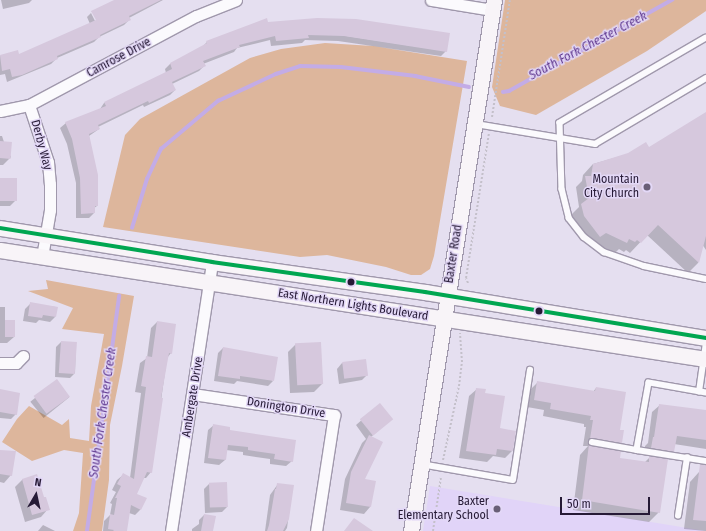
<!DOCTYPE html>
<html>
<head>
<meta charset="utf-8">
<style>
	body { margin:0 }
	#map { position:relative; width:706px; height:531px; overflow:hidden; background:#e5dff0; font-family:"Fira Sans Condensed",sans-serif }
	div>[style] { position:absolute }
	.built>* { inset:0; background:#e1d4f8 }
	.forest>* { inset:0; background:#ddb69c }
	.shadow>* { inset:0; background:#0003; transform-origin:0 0 }
	.stream>* { height:3.5px; margin:-1.75px; padding:0 1.75px; transform-origin:1.75px; border-radius:1.75px; background:#c3ace6 }
	.building>* { inset:0; background:#d6c8dd; transform-origin:0 0 }
	.path>* { height:2px; margin-top:-1px; transform-origin:0; background:repeating-linear-gradient(90deg,#c4c0ca 0 2px,transparent 0 4px) }
	.roads { filter:drop-shadow(1px 0 #a098ac) drop-shadow(-1px 0 #a098ac) drop-shadow(0 1px #a098ac) drop-shadow(0 -1px #a098ac) }
	.lane>* { height:5.5px; margin:-2.75px; padding:0 2.75px; transform-origin:2.75px; border-radius:2.75px; background:#fbfafd }
	.street>* { height:11px; margin:-5.5px; padding:0 5.5px; transform-origin:5.5px; border-radius:5.5px; background:#fbfafd }
	.secondary>* { height:15px; margin:-7.5px; padding:0 7.5px; transform-origin:7.5px; border-radius:7.5px; background:#f8f4f8 }
	.bus-1>* { height:4px; margin:-2px; padding:0 2px; transform-origin:2px; border-radius:2px; background:#00a651 }
	.dots>* { width:11px; height:11px; translate:-50% -50%; box-sizing:border-box; border:2px solid #e3d8f7; border-radius:50% }
	span { translate:-50% -50%; white-space:nowrap; text-align:center; line-height:1.15; -webkit-text-stroke:3px #e3d8f7; paint-order:stroke }
	.street-label { font-size:12px; color:#261a36 }
	.poi-label { font-size:12px; color:#261a36 }
	.right { translate:-100% -50%; text-align:right }
	.water-label { font-size:13px; color:#5d358d; font-style:italic }
	.north { position:absolute; left:16px; top:475px; width:40px; height:40px; -webkit-text-stroke:3px #e3d8f7; paint-order:stroke; rotate:9deg; font-size:11px; font-weight:700; line-height:16px; text-align:center; color:#261a36 }
	.north::after { content:''; display:block; margin:auto; width:14px; height:18px; background:#261a36; clip-path:polygon(50% 0,100% 100%,50% 72%,0 100%) }
	.scale { position:absolute; left:560px; top:497px; width:90px; height:18px; box-sizing:border-box; border:2px solid #261a36; border-top:0; padding-left:5px; font-size:12px; line-height:14px; white-space:nowrap; color:#261a36; -webkit-text-stroke:3px #e3d8f7; paint-order:stroke }
</style>
</head>
<body>
<div id="map">
	<div class="built">
		<i style="clip-path:polygon(430px 486px,706px 531px,423px 531px)"></i>
	</div>
	<div class="forest">
		<i style="clip-path:polygon(505px 0,706px 0,706px 11px,647px 51px,536px 115px,500px 106px,492px 87px)"></i>
		<i style="clip-path:polygon(325px 43px,373px 46px,467px 61px,434px 256px,430px 269px,421px 275px,411px 275px,386px 267px,327px 255px,300px 257px,103px 227px,125px 135px,140px 119px,250px 58px,281px 49px)"></i>
		<i style="clip-path:polygon(46px 280px,134px 296px,122px 366px,110px 425px,109px 480px,102px 531px,73px 531px,79px 513px,83px 453px,64px 450px,32px 461px,2px 442px,17px 419px,29px 406px,62px 425px,69px 419px,70px 438px,89px 441px,91px 406px,104px 334px,62px 329px,73px 308px,28px 291px,48px 289px)"></i>
	</div>
	<div class="shadow">
		<i style="clip-path:polygon(1px 0,32px 0,29px 3px,3px 9px)"></i>
		<i style="clip-path:polygon(116px 0,163px 0,129px 18px,130px 19px,124px 25px,99px 37px,94px 42px,57px 58px,51px 64px,7px 82px,5px 74px,0 75px,0 56px,17px 51px,18px 56px,90px 24px,87px 17px,91px 13px,97px 25px,99px 24px,93px 12px,91px 12px)"></i>
		<i style="clip-path:polygon(267px 24px,446px 51px,441px 56px,338px 41px,305px 40px,302px 43px,271px 46px,270px 40px,237px 48px,234px 52px,203px 64px,204px 66px,199px 71px,172px 84px,175px 90px,170px 95px,144px 107px,143px 105px,98px 127px,99px 129px,89px 136px,97px 206px,94px 208px,94px 213px,89px 218px,76px 218px,76px 183px,67px 144px,60px 128px,66px 123px,100px 109px,104px 103px,166px 73px,165px 69px,170px 64px,202px 47px,207px 42px)"></i>
		<i style="clip-path:polygon(706px 113px,706px 250px,702px 244px,698px 263px,688px 273px,647px 235px,630px 253px,626px 250px,624px 252px,619px 249px,615px 253px,595px 243px,590px 246px,574px 226px,571px 215px,579px 207px,576px 187px,582px 181px,583px 175px,593px 164px,649px 148px)"></i>
		<i style="clip-path:polygon(0 136px,2px 136px,4px 142px,11px 157px,3px 165px,0 165px)"></i>
		<i style="clip-path:polygon(0 179px,15px 201px,10px 206px,0 206px)"></i>
		<i style="clip-path:polygon(30px 304px,56px 307px,55px 317px,50px 322px,39px 320px,36px 323px,23px 321px,25px 309px)"></i>
		<i style="clip-path:polygon(0 307px,5px 307px,5px 321px,14px 321px,14px 337px,7px 343px,0 343px)"></i>
		<i style="clip-path:polygon(157px 322px,171px 353px,167px 358px,151px 472px,146px 478px,143px 478px,135px 494px,145px 499px,140px 510px,135px 515px,129px 513px,126px 531px,103px 531px,104px 521px,110px 515px,112px 504px,110px 503px,116px 492px,112px 490px,117px 480px,123px 475px,130px 478px,141px 393px,135px 392px,140px 363px,147px 358px,151px 328px)"></i>
		<i style="clip-path:polygon(61px 342px,76px 343px,75px 373px,70px 378px,55px 377px,56px 347px)"></i>
		<i style="clip-path:polygon(296px 344px,322px 384px,314px 392px,290px 393px,288px 352px)"></i>
		<i style="clip-path:polygon(223px 348px,273px 381px,268px 386px,237px 381px,234px 384px,214px 381px,218px 353px)"></i>
		<i style="clip-path:polygon(342px 363px,367px 375px,362px 380px,339px 384px,337px 369px)"></i>
		<i style="left:56px;top:381px;width:21px;height:33px;rotate:51deg"></i>
		<i style="clip-path:polygon(538px 382px,593px 392px,596px 388px,619px 431px,621px 443px,613px 451px,619px 459px,644px 463px,651px 456px,644px 455px,645px 446px,648px 443px,652px 412px,660px 405px,706px 412px,706px 449px,674px 444px,673px 451px,665px 460px,659px 512px,649px 522px,573px 510px,580px 455px,588px 446px,583px 446px,586px 427px,584px 427px,584px 424px,543px 416px,544px 410px,527px 407px,530px 390px)"></i>
		<i style="clip-path:polygon(477px 389px,484px 394px,499px 429px,512px 451px,505px 458px,493px 456px,487px 462px,459px 458px,469px 396px)"></i>
		<i style="clip-path:polygon(0 390px,16px 414px,11px 419px,0 418px)"></i>
		<i style="clip-path:polygon(379px 405px,391px 419px,371px 437px,363px 480px,374px 482px,370px 507px,364px 514px,340px 510px,345px 479px,362px 443px,366px 439px,356px 425px)"></i>
		<i style="clip-path:polygon(214px 425px,229px 431px,292px 461px,286px 466px,270px 464px,270px 459px,243px 455px,243px 452px,226px 450px,225px 460px,219px 465px,204px 463px,208px 430px)"></i>
		<i style="clip-path:polygon(0 451px,11px 475px,4px 483px,0 482px)"></i>
		<i style="clip-path:polygon(699px 472px,706px 473px,706px 531px,684px 529px,690px 482px)"></i>
		<i style="clip-path:polygon(23px 479px,48px 509px,41px 517px,25px 522px,15px 487px)"></i>
		<i style="clip-path:polygon(209px 484px,227px 507px,222px 512px,205px 513px,204px 489px)"></i>
		<i style="clip-path:polygon(278px 484px,293px 486px,287px 528px,285px 531px,265px 531px,270px 495px)"></i>
		<i style="clip-path:polygon(204px 515px,212px 531px,192px 531px,192px 529px,199px 524px,199px 520px)"></i>
		<i style="clip-path:polygon(43px 525px,55px 531px,38px 531px)"></i>
	</div>
	<div class="stream">
		<i style="left:503px;top:92px;width:6px;rotate:-9deg"></i>
		<i style="left:509px;top:91px;width:187px;rotate:-29.2deg"></i>
		<i style="left:132px;top:228px;width:51px;rotate:-73deg"></i>
		<i style="left:147px;top:179px;width:33px;rotate:-65deg"></i>
		<i style="left:161px;top:149px;width:75px;rotate:-40.1deg"></i>
		<i style="left:218px;top:101px;width:64px;rotate:-25deg"></i>
		<i style="left:276px;top:74px;width:25px;rotate:-18deg"></i>
		<i style="left:300px;top:66px;width:41px;rotate:1.4deg"></i>
		<i style="left:341px;top:67px;width:75px;rotate:6.9deg"></i>
		<i style="left:415px;top:76px;width:55px;rotate:11.5deg"></i>
		<i style="left:87px;top:531px;width:237px;rotate:-82.2deg"></i>
	</div>
	<div class="building">
		<i style="clip-path:polygon(114px 0,161px 0,129px 16px,131px 20px,100px 35px,101px 37px,57px 56px,58px 59px,22px 75px,12px 77px,10px 69px,2px 71px,0 55px,18px 50px,19px 54px,96px 20px,91px 11px)"></i>
		<i style="clip-path:polygon(267px 18px,268px 22px,317px 18px,356px 19px,450px 33px,447px 52px,344px 36px,308px 35px,309px 38px,276px 41px,275px 36px,239px 45px,240px 47px,203px 61px,206px 66px,172px 82px,176px 90px,149px 103px,148px 101px,98px 125px,100px 129px,89px 134px,98px 175px,98px 206px,95px 206px,95px 213px,81px 214px,80px 178px,72px 139px,65px 122px,106px 106px,104px 102px,172px 69px,170px 63px,207px 43px,206px 41px)"></i>
		<i style="clip-path:polygon(706px 112px,706px 236px,699px 263px,658px 225px,641px 243px,637px 240px,635px 242px,629px 239px,627px 243px,606px 233px,600px 237px,584px 216px,581px 204px,589px 198px,585px 176px,591px 176px,593px 164px,628px 153px,646px 142px,649px 147px)"></i>
		<i style="left:0;top:141px;width:12px;height:17px;rotate:5deg"></i>
		<i style="left:0;top:178px;width:17px;height:23px"></i>
		<i style="clip-path:polygon(30px 302px,58px 307px,56px 317px,43px 315px,42px 318px,28px 316px)"></i>
		<i style="left:5px;top:320px;width:10px;height:17px"></i>
		<i style="clip-path:polygon(157px 321px,176px 324px,172px 354px,169px 353px,161px 398px,163px 398px,152px 473px,147px 472px,137px 494px,147px 498px,141px 510px,131px 505px,127px 531px,113px 531px,114px 530px,108px 529px,110px 514px,114px 515px,117px 498px,115px 498px,121px 486px,117px 484px,123px 473px,134px 479px,146px 387px,141px 386px,146px 356px,152px 357px)"></i>
		<i style="left:61px;top:341px;width:16px;height:32px;rotate:4deg"></i>
		<i style="left:321px;top:342px;width:42px;height:26px;rotate:87deg"></i>
		<i style="clip-path:polygon(223px 347px,278px 357px,274px 381px,240px 376px,240px 379px,218px 376px)"></i>
		<i style="left:366px;top:359px;width:17px;height:24px;rotate:83deg"></i>
		<i style="left:57px;top:379px;width:22px;height:29px;rotate:54deg"></i>
		<i style="clip-path:polygon(537px 381px,595px 391px,596px 387px,626px 392px,620px 430px,624px 430px,622px 443px,590px 439px,593px 420px,590px 420px,591px 416px,550px 409px,551px 403px,534px 400px)"></i>
		<i style="clip-path:polygon(476px 388px,486px 389px,485px 393px,505px 396px,500px 428px,516px 431px,513px 451px,497px 449px,496px 455px,466px 451px)"></i>
		<i style="clip-path:polygon(0 389px,20px 393px,17px 415px,0 412px)"></i>
		<i style="left:380px;top:403px;width:21px;height:26px;rotate:51deg"></i>
		<i style="clip-path:polygon(659px 404px,706px 410px,706px 440px,677px 436px,674px 452px,651px 448px,653px 437px,654px 437px)"></i>
		<i style="clip-path:polygon(213px 424px,230px 427px,230px 430px,296px 440px,293px 462px,274px 459px,275px 454px,248px 450px,248px 447px,228px 445px,226px 460px,208px 458px)"></i>
		<i style="clip-path:polygon(369px 435px,383px 442px,365px 479px,376px 481px,371px 507px,346px 503px,351px 472px)"></i>
		<i style="clip-path:polygon(589px 444px,621px 451px,620px 458px,649px 462px,649px 456px,668px 459px,660px 513px,582px 500px)"></i>
		<i style="clip-path:polygon(0 450px,16px 451px,12px 476px,0 474px)"></i>
		<i style="clip-path:polygon(700px 464px,706px 465px,706px 521px,693px 520px)"></i>
		<i style="clip-path:polygon(37px 474px,44px 497px,46px 497px,50px 510px,32px 515px,22px 479px)"></i>
		<i style="left:227px;top:482px;width:25px;height:18px;rotate:88deg"></i>
		<i style="clip-path:polygon(277px 483px,294px 485px,289px 519px,283px 531px,267px 531px,269px 525px,275px 489px,276px 489px)"></i>
		<i style="clip-path:polygon(204px 514px,216px 516px,213px 531px,201px 531px)"></i>
		<i style="clip-path:polygon(354px 518px,373px 531px,344px 531px)"></i>
	</div>
	<div class="path">
		<i style="left:492px;top:117px;width:118px;rotate:-81.3deg"></i>
		<i style="left:468px;top:283px;width:5px;rotate:-112deg"></i>
		<i style="left:466px;top:278px;width:147px;rotate:-81deg"></i>
		<i style="left:443px;top:460px;width:76px;rotate:-77.8deg"></i>
		<i style="left:459px;top:386px;width:24px;rotate:-83deg"></i>
		<i style="left:462px;top:362px;width:29px;rotate:-94deg"></i>
		<i style="left:433px;top:531px;width:55px;rotate:-81.6deg"></i>
	</div>
	<div class="roads">
		<div class="lane">
			<i style="left:706px;top:38px;width:169px;rotate:149.8deg"></i>
			<i style="left:560px;top:123px;width:66px;rotate:88.3deg"></i>
			<i style="left:562px;top:189px;width:30px;rotate:76deg"></i>
			<i style="left:569px;top:218px;width:24px;rotate:52deg"></i>
			<i style="left:584px;top:237px;width:25px;rotate:37deg"></i>
			<i style="left:604px;top:252px;width:42px;rotate:19.3deg"></i>
			<i style="left:644px;top:266px;width:63px;rotate:11.8deg"></i>
			<i style="left:476px;top:124px;width:121px;rotate:9.5deg"></i>
			<i style="left:595px;top:144px;width:129px;rotate:-30.7deg"></i>
			<i style="left:699px;top:392px;width:49px;rotate:-81.9deg"></i>
			<i style="left:706px;top:393px;width:58px;rotate:-170deg"></i>
			<i style="left:649px;top:383px;width:68px;rotate:100.2deg"></i>
			<i style="left:637px;top:450px;width:70px;rotate:9.1deg"></i>
			<i style="left:592px;top:442px;width:46px;rotate:10.1deg"></i>
			<i style="left:421px;top:464px;width:93px;rotate:9.9deg"></i>
			<i style="left:513px;top:480px;width:111px;rotate:-81.2deg"></i>
			<i style="left:678px;top:516px;width:59px;rotate:-81.2deg"></i>
		</div>
		<div class="street">
			<i style="left:431px;top:0;width:63px;rotate:9.2deg"></i>
			<i style="left:29px;top:105px;width:60px;rotate:71.6deg"></i>
			<i style="left:48px;top:162px;width:22px;rotate:85deg"></i>
			<i style="left:50px;top:184px;width:26px;rotate:90deg"></i>
			<i style="left:50px;top:210px;width:48px;rotate:99.7deg"></i>
			<i style="left:0;top:111px;width:30px;rotate:-12deg"></i>
			<i style="left:29px;top:105px;width:189px;rotate:-28.1deg"></i>
			<i style="left:196px;top:16px;width:43px;rotate:-21.8deg"></i>
			<i style="left:0;top:363px;width:16px"></i>
			<i style="left:16px;top:363px;width:10px;rotate:-45deg"></i>
			<i style="left:193px;top:394px;width:143px;rotate:8.5deg"></i>
			<i style="left:334px;top:415px;width:117px;rotate:98.8deg"></i>
			<i style="left:171px;top:531px;width:272px;rotate:-81.3deg"></i>
		</div>
		<div class="secondary">
			<i style="left:0;top:228px;width:215px;rotate:9.1deg"></i>
			<i style="left:212px;top:262px;width:215px;rotate:8deg"></i>
			<i style="left:425px;top:292px;width:285px;rotate:9.3deg"></i>
			<i style="left:0;top:250px;width:714px;rotate:8.78deg"></i>
			<i style="left:411px;top:531px;width:537px;rotate:-81.12deg"></i>
		</div>
	</div>
	<div class="bus-1">
		<i style="left:0;top:228px;width:215px;rotate:9.1deg"></i>
		<i style="left:212px;top:262px;width:215px;rotate:8deg"></i>
		<i style="left:425px;top:292px;width:285px;rotate:9.3deg"></i>
	</div>
	<div class="dots">
		<i style="left:647px;top:187px;background:#695f77"></i>
		<i style="left:351px;top:282px;background:#261a36"></i>
		<i style="left:539px;top:311px;background:#261a36"></i>
		<i style="left:497px;top:509px;background:#695f77"></i>
	</div>
	<div class="street-label">
		<span style="left:119px;top:58px;rotate:-28deg">Camrose Drive</span>
		<span style="left:41px;top:145px;rotate:75deg">Derby Way</span>
		<span style="left:454px;top:254px;rotate:-81deg">Baxter Road</span>
		<span style="left:353px;top:305px;rotate:9deg">East Northern Lights Boulevard</span>
		<span style="left:193px;top:397px;rotate:-81deg">Ambergate Drive</span>
		<span style="left:286px;top:408px;rotate:9deg">Donington Drive</span>
	</div>
	<div class="poi-label">
		<span class="right" style="left:639px;top:187px">Mountain<br>City Church</span>
		<span class="right" style="left:489px;top:509px">Baxter<br>Elementary School</span>
	</div>
	<div class="water-label">
		<span style="left:588px;top:46px;rotate:-28deg">South Fork Chester Creek</span>
		<span style="left:103px;top:413px;rotate:-82deg">South Fork Chester Creek</span>
	</div>
	<div class="north">N</div>
	<div class="scale">50 m</div>
</div>
</body>
</html>
